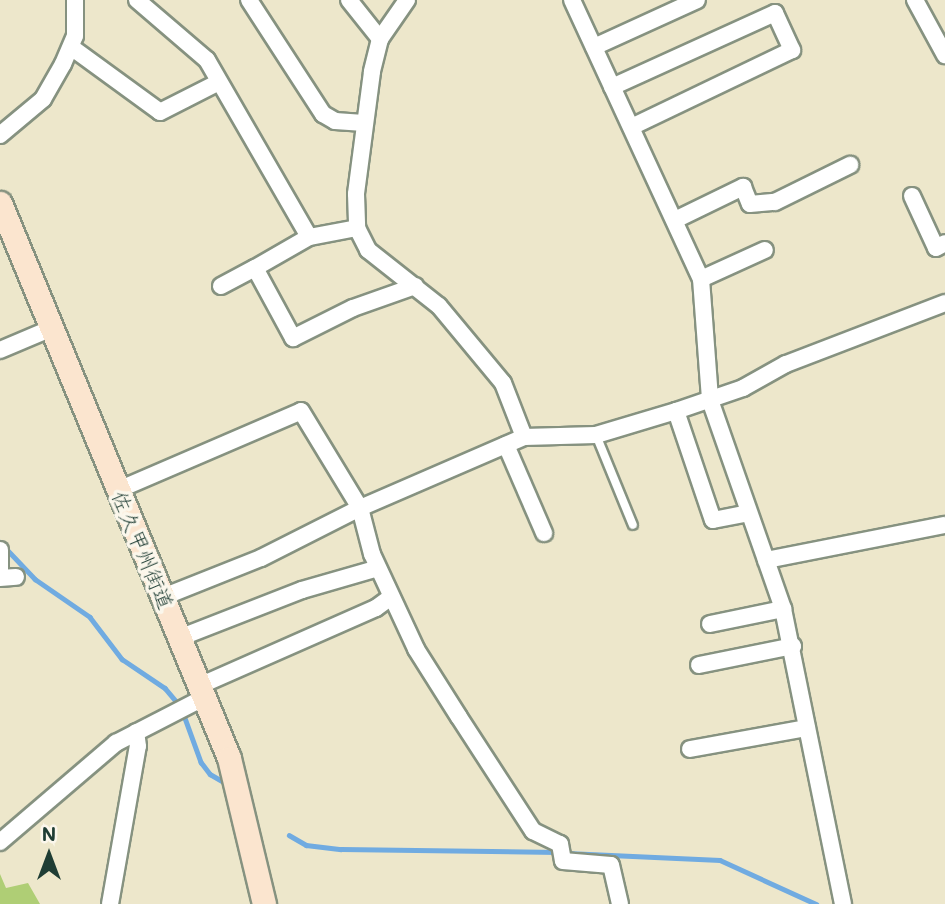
<!DOCTYPE html>
<html>
<head>
<meta charset="utf-8">
<style>
	body { margin:0 }
	#map { position:relative; width:945px; height:904px; overflow:hidden; background:#ede7cb; font-family:Mali,"Klee One",sans-serif }
	div>[style] { position:absolute }
	.green>* { inset:0; background:#afce75 }
	.stream>* { height:4.5px; margin:-2.25px; padding:0 2.25px; transform-origin:2.25px; border-radius:2.25px; background:#70abe1 }
	.roads { filter:drop-shadow(2px 0 #869280) drop-shadow(-2px 0 #869280) drop-shadow(0 2px #869280) drop-shadow(0 -2px #869280) }
	.lane>* { height:8px; margin:-4px; padding:0 4px; transform-origin:4px; border-radius:4px; background:#fff }
	.street>* { height:16px; margin:-8px; padding:0 8px; transform-origin:8px; border-radius:8px; background:#fff }
	.secondary>* { height:23px; margin:-11.5px; padding:0 11.5px; transform-origin:11.5px; border-radius:11.5px; background:#fbe5cf }
	span { translate:-50% -50%; white-space:nowrap; text-align:center; line-height:1.15; -webkit-text-stroke:7px #fbf7ec; paint-order:stroke }
	.street-label { font-size:21px; color:#1f3d34 }
	.north { position:absolute; left:14px; top:820px; width:70px; height:70px; -webkit-text-stroke:5px #fbf7ec; paint-order:stroke; rotate:0deg; font-size:19px; font-weight:700; line-height:28px; text-align:center; color:#1f3d34 }
	.north::after { content:''; display:block; margin:auto; width:24px; height:32px; background:#1f3d34; clip-path:polygon(50% 0,100% 100%,50% 72%,0 100%) }
</style>
</head>
<body>
<div id="map">
	<div class="green">
		<i style="clip-path:polygon(0 874px,6px 888px,28px 883px,40px 904px,0 904px)"></i>
	</div>
	<div class="stream">
		<i style="left:0;top:542px;width:51px;rotate:46.6deg"></i>
		<i style="left:35px;top:579px;width:67px;rotate:34.6deg"></i>
		<i style="left:90px;top:617px;width:53px;rotate:52.7deg"></i>
		<i style="left:122px;top:659px;width:52px;rotate:34deg"></i>
		<i style="left:165px;top:688px;width:25px;rotate:50deg"></i>
		<i style="left:181px;top:707px;width:59px;rotate:70deg"></i>
		<i style="left:201px;top:762px;width:15px;rotate:53deg"></i>
		<i style="left:210px;top:774px;width:20px;rotate:30deg"></i>
		<i style="left:289px;top:835px;width:20px;rotate:30deg"></i>
		<i style="left:306px;top:845px;width:35px;rotate:7deg"></i>
		<i style="left:341px;top:849px;width:217px;rotate:0.8deg"></i>
		<i style="left:567px;top:853px;width:153px;rotate:2.6deg"></i>
		<i style="left:720px;top:860px;width:106px;rotate:24.6deg"></i>
	</div>
	<div class="roads">
		<div class="lane">
			<i style="left:596px;top:435px;width:97px;rotate:67.7deg"></i>
		</div>
		<div class="street">
			<i style="left:137px;top:0;width:92px;rotate:40.6deg"></i>
			<i style="left:207px;top:60px;width:204px;rotate:60deg"></i>
			<i style="left:249px;top:0;width:136px;rotate:57deg"></i>
			<i style="left:323px;top:114px;width:14px;rotate:30deg"></i>
			<i style="left:335px;top:121px;width:29px;rotate:4deg"></i>
			<i style="left:349px;top:0;width:50px;rotate:51.5deg"></i>
			<i style="left:407px;top:0;width:47px;rotate:124.7deg"></i>
			<i style="left:380px;top:39px;width:34px;rotate:104deg"></i>
			<i style="left:372px;top:72px;width:123px;rotate:97.5deg"></i>
			<i style="left:356px;top:194px;width:34px;rotate:88deg"></i>
			<i style="left:357px;top:228px;width:25px;rotate:63deg"></i>
			<i style="left:368px;top:250px;width:90px;rotate:38.3deg"></i>
			<i style="left:439px;top:306px;width:100px;rotate:50.3deg"></i>
			<i style="left:503px;top:383px;width:58px;rotate:68.7deg"></i>
			<i style="left:572px;top:0;width:307px;rotate:65.2deg"></i>
			<i style="left:701px;top:279px;width:121px;rotate:85.7deg"></i>
			<i style="left:710px;top:400px;width:221px;rotate:70.7deg"></i>
			<i style="left:783px;top:609px;width:301px;rotate:78.5deg"></i>
			<i style="left:915px;top:0;width:63px;rotate:61.4deg"></i>
			<i style="left:71px;top:47px;width:110px;rotate:36.1deg"></i>
			<i style="left:160px;top:112px;width:66px;rotate:-27deg"></i>
			<i style="left:594px;top:47px;width:113px;rotate:-24.5deg"></i>
			<i style="left:612px;top:87px;width:179px;rotate:-24.4deg"></i>
			<i style="left:775px;top:13px;width:41px;rotate:65.3deg"></i>
			<i style="left:792px;top:50px;width:178px;rotate:154.4deg"></i>
			<i style="left:0;top:135px;width:56px;rotate:-39.9deg"></i>
			<i style="left:43px;top:99px;width:40px;rotate:-60.3deg"></i>
			<i style="left:63px;top:64px;width:30px;rotate:-67deg"></i>
			<i style="left:75px;top:36px;width:36px;rotate:-90deg"></i>
			<i style="left:912px;top:196px;width:57px;rotate:65.2deg"></i>
			<i style="left:936px;top:248px;width:10px;rotate:-29deg"></i>
			<i style="left:675px;top:220px;width:76px;rotate:-25.9deg"></i>
			<i style="left:743px;top:187px;width:18px;rotate:68deg"></i>
			<i style="left:750px;top:204px;width:25px;rotate:-5deg"></i>
			<i style="left:775px;top:202px;width:84px;rotate:-26.3deg"></i>
			<i style="left:357px;top:228px;width:49px;rotate:169.4deg"></i>
			<i style="left:309px;top:237px;width:62px;rotate:150.1deg"></i>
			<i style="left:255px;top:268px;width:80px;rotate:61.5deg"></i>
			<i style="left:293px;top:338px;width:67px;rotate:-26.6deg"></i>
			<i style="left:353px;top:308px;width:66px;rotate:-19.5deg"></i>
			<i style="left:701px;top:279px;width:70px;rotate:-24.4deg"></i>
			<i style="left:221px;top:286px;width:38px;rotate:-28deg"></i>
			<i style="left:0;top:350px;width:56px;rotate:-22.9deg"></i>
			<i style="left:676px;top:411px;width:115px;rotate:71.3deg"></i>
			<i style="left:713px;top:520px;width:36px;rotate:-11deg"></i>
			<i style="left:506px;top:445px;width:96px;rotate:66.6deg"></i>
			<i style="left:118px;top:490px;width:199px;rotate:-23.3deg"></i>
			<i style="left:301px;top:411px;width:114px;rotate:58.7deg"></i>
			<i style="left:360px;top:508px;width:48px;rotate:75.4deg"></i>
			<i style="left:372px;top:554px;width:105px;rotate:65.1deg"></i>
			<i style="left:416px;top:649px;width:80px;rotate:57.7deg"></i>
			<i style="left:459px;top:717px;width:136px;rotate:57deg"></i>
			<i style="left:533px;top:831px;width:30px;rotate:26deg"></i>
			<i style="left:560px;top:844px;width:17px;rotate:80deg"></i>
			<i style="left:563px;top:861px;width:48px;rotate:4.8deg"></i>
			<i style="left:611px;top:865px;width:40px;rotate:77deg"></i>
			<i style="left:0;top:550px;width:24px;rotate:90deg"></i>
			<i style="left:766px;top:560px;width:182px;rotate:-11.1deg"></i>
			<i style="left:0;top:578px;width:16px;rotate:-4deg"></i>
			<i style="left:163px;top:597px;width:105px;rotate:-21.7deg"></i>
			<i style="left:261px;top:558px;width:111px;rotate:-26.8deg"></i>
			<i style="left:360px;top:508px;width:179px;rotate:-23.4deg"></i>
			<i style="left:524px;top:437px;width:72px;rotate:-1.6deg"></i>
			<i style="left:596px;top:435px;width:84px;rotate:-16.7deg"></i>
			<i style="left:676px;top:411px;width:71px;rotate:-18.9deg"></i>
			<i style="left:743px;top:388px;width:49px;rotate:-29.2deg"></i>
			<i style="left:786px;top:364px;width:170px;rotate:-21deg"></i>
			<i style="left:710px;top:624px;width:75px;rotate:-11.6deg"></i>
			<i style="left:179px;top:638px;width:132px;rotate:-21.3deg"></i>
			<i style="left:302px;top:590px;width:79px;rotate:-16.1deg"></i>
			<i style="left:699px;top:665px;width:96px;rotate:-11.4deg"></i>
			<i style="left:199px;top:686px;width:193px;rotate:-23.8deg"></i>
			<i style="left:376px;top:608px;width:19px;rotate:-36deg"></i>
			<i style="left:690px;top:749px;width:119px;rotate:-10.2deg"></i>
			<i style="left:0;top:842px;width:153px;rotate:-40.5deg"></i>
			<i style="left:116px;top:743px;width:98px;rotate:-27.3deg"></i>
			<i style="left:110px;top:904px;width:160px;rotate:-80deg"></i>
			<i style="left:138px;top:746px;width:14px;rotate:-98deg"></i>
		</div>
		<div class="secondary">
			<i style="left:0;top:203px;width:600px;rotate:67.58deg"></i>
			<i style="left:229px;top:758px;width:150px;rotate:76.5deg"></i>
		</div>
	</div>
	<div class="street-label">
		<span style="left:143px;top:550px;rotate:67deg">佐久甲州街道</span>
	</div>
	<div class="north">N</div>
</div>
</body>
</html>
